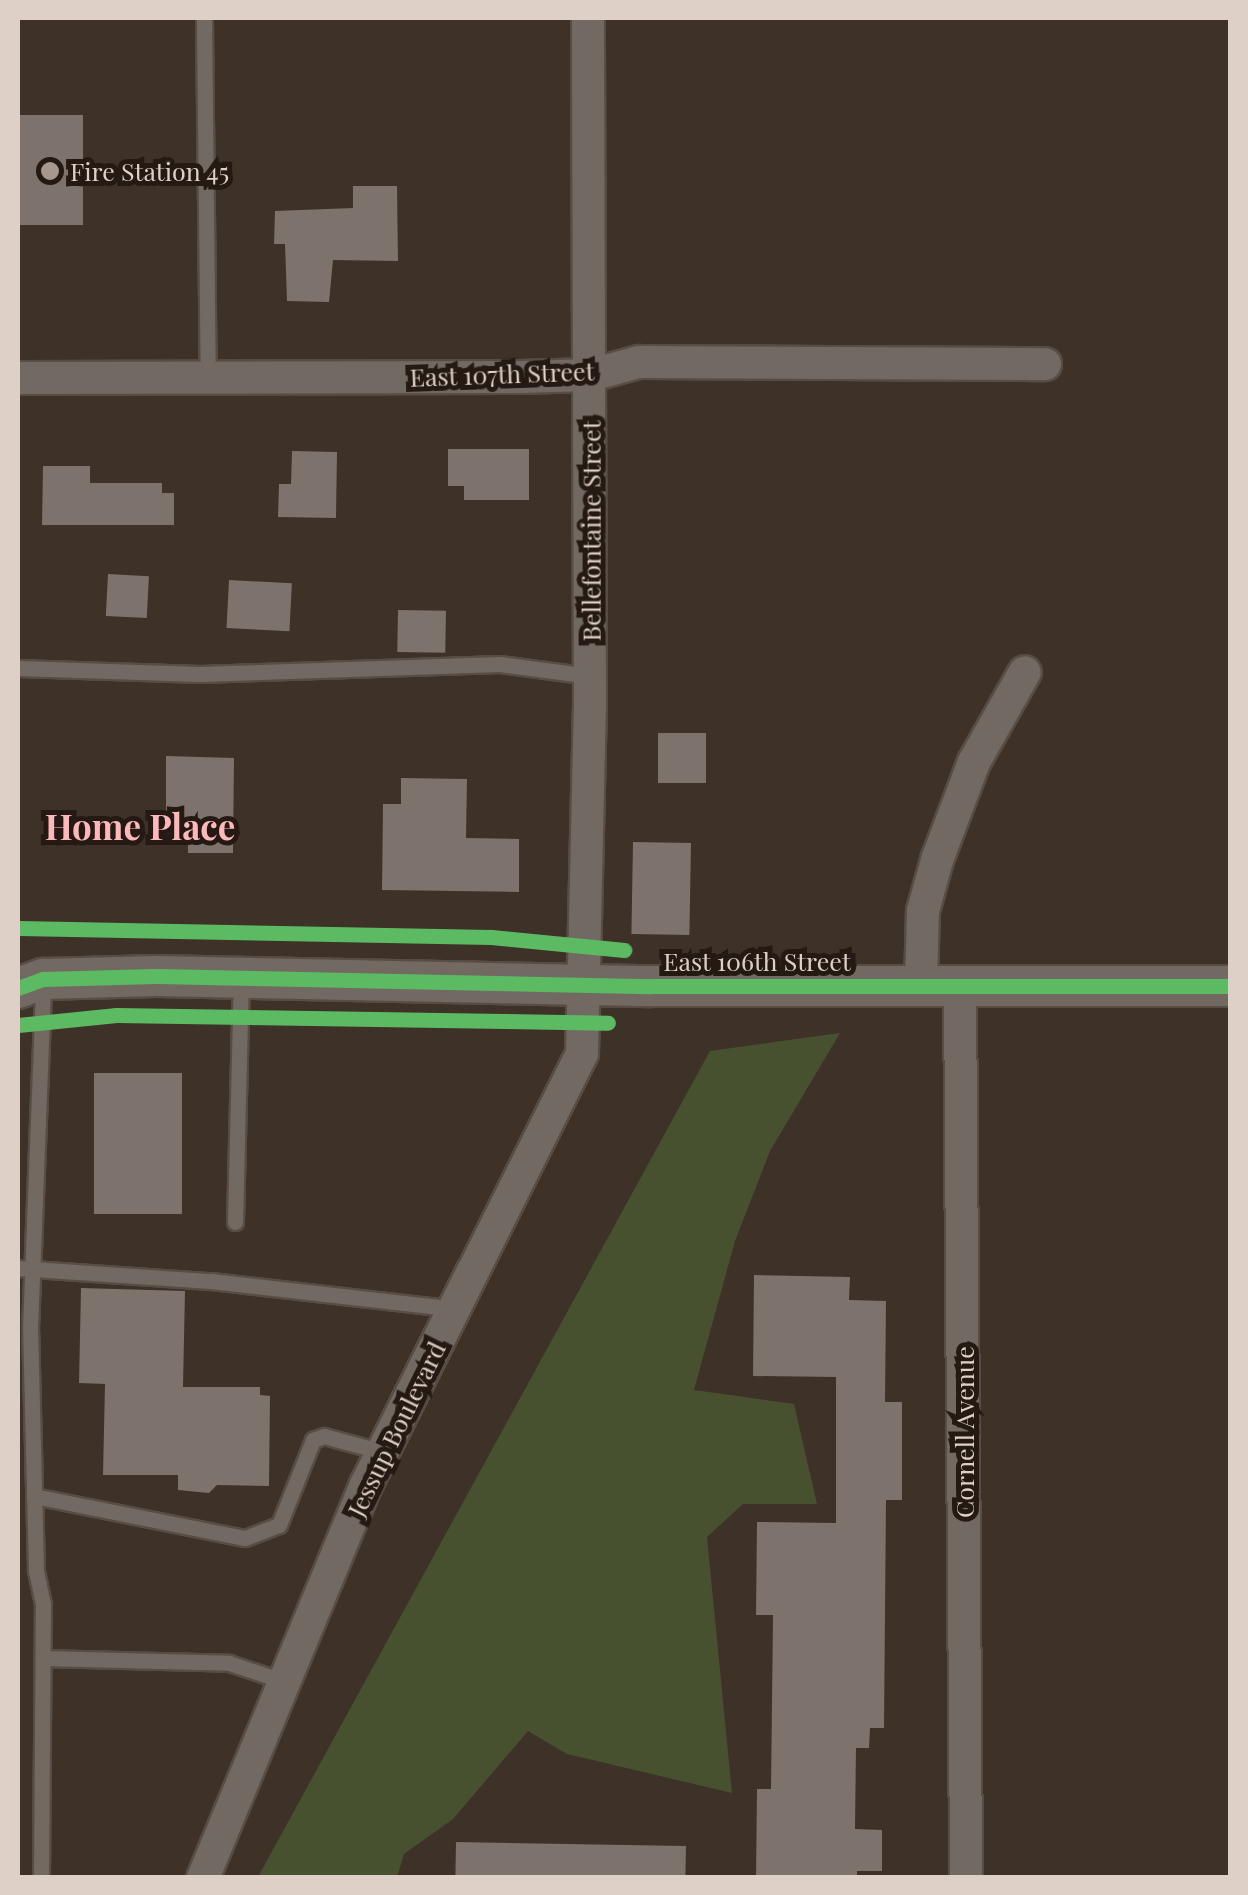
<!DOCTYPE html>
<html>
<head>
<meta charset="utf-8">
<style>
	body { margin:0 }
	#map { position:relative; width:1248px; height:1895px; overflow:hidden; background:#3d3128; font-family:"Playfair Display",serif }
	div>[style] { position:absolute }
	.green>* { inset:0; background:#48512f }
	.building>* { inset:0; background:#7d726c; transform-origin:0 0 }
	.roads { filter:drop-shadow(2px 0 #574d45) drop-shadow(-2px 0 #574d45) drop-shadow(0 2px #574d45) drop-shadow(0 -2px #574d45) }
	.service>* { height:15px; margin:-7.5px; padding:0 7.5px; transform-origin:7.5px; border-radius:7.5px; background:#726963 }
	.minor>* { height:32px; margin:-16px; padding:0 16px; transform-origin:16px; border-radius:16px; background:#726963 }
	.tertiary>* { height:40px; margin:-20px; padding:0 20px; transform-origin:20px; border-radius:20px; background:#726963 }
	.cycleway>* { height:15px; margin:-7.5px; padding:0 7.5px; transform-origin:7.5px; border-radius:7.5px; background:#5cba63 }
	.dots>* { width:28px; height:28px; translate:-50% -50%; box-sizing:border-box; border:5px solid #241a13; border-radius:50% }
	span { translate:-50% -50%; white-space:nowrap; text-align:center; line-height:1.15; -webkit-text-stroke:10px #241a13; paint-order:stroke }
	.poi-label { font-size:25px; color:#ded0c6 }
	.left { translate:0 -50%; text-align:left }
	.street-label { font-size:25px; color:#ded0c6 }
	.district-label { font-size:35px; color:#fdb8bb; font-weight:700 }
	.frame { position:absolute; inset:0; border:20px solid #ded0c6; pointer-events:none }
</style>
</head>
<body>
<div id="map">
	<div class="green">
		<i style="clip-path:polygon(840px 1033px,770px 1151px,735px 1241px,694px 1390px,794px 1404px,817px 1504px,743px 1504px,707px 1537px,732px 1793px,567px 1754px,528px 1731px,453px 1819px,404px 1854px,397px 1877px,258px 1877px,710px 1051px)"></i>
	</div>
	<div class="building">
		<i style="left:18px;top:115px;width:65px;height:110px"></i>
		<i style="clip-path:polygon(353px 186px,397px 186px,398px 261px,333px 260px,329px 302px,287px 301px,285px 244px,274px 244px,275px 211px,353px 208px)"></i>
		<i style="clip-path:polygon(448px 449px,529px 449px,529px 500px,464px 500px,464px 486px,448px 486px)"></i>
		<i style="clip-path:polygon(292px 451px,337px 452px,336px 518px,278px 517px,279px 484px,291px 484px)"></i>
		<i style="clip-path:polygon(43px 466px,90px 466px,90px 483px,162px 483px,162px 493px,174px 493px,174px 525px,42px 525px)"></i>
		<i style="left:108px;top:574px;width:41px;height:42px;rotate:3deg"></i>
		<i style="left:229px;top:580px;width:63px;height:48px;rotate:3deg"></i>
		<i style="left:398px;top:610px;width:48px;height:42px;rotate:1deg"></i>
		<i style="left:658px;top:733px;width:48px;height:50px"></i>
		<i style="clip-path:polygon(166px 756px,234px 758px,233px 853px,188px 853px,188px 830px,166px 829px)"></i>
		<i style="clip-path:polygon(401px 778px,467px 779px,466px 838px,519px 839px,519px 892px,382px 890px,383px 804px,401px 804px)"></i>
		<i style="left:633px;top:842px;width:58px;height:92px;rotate:1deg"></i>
		<i style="left:94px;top:1073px;width:88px;height:141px"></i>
		<i style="clip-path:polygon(754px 1275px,850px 1277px,849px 1300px,886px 1301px,885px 1402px,902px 1402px,902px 1500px,886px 1500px,884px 1728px,870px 1728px,869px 1748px,856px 1748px,855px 1829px,882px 1830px,882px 1871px,857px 1871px,857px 1878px,756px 1878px,757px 1789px,771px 1789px,773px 1615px,756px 1615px,757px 1522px,836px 1523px,836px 1377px,753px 1376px)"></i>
		<i style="clip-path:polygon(81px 1288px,185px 1291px,183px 1387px,260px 1387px,260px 1395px,270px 1396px,269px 1486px,217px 1485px,209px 1493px,178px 1490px,178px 1475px,103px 1475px,105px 1384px,79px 1383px)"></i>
		<i style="left:456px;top:1842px;width:230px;height:36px;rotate:1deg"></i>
	</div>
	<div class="roads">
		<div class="service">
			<i style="left:204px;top:18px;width:360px;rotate:89.4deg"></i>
			<i style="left:18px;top:668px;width:182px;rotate:1.9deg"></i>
			<i style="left:200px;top:674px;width:300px;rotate:-1.9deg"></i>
			<i style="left:500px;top:664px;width:91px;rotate:7.6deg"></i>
			<i style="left:235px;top:1222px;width:240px;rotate:-88.6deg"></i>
			<i style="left:18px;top:1268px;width:193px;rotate:3.9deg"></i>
			<i style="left:211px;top:1281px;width:247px;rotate:6.5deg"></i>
			<i style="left:34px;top:1496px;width:215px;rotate:11.3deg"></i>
			<i style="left:245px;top:1538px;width:36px;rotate:-21deg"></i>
			<i style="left:279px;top:1525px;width:92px;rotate:-68.2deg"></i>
			<i style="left:313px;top:1440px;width:12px;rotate:-20deg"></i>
			<i style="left:324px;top:1436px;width:61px;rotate:15.2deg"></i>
			<i style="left:43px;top:1658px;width:186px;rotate:1.5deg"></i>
			<i style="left:229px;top:1663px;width:57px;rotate:18.4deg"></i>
			<i style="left:41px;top:1878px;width:274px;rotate:-89.6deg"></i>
			<i style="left:43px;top:1604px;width:35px;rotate:-102deg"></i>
			<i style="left:36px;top:1570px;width:241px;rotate:-91.4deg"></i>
			<i style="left:30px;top:1329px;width:346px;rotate:-87.8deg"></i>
		</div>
		<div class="minor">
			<i style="left:18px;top:378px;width:502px;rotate:-0.11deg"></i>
			<i style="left:520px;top:377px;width:71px;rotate:-1.6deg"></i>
			<i style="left:591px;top:375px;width:50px;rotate:-15.2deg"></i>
			<i style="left:639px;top:362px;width:406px;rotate:0.3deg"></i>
			<i style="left:921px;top:985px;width:74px;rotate:-88.5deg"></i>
			<i style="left:923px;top:911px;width:53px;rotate:-74.6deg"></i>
			<i style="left:937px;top:860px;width:105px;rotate:-69.3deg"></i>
			<i style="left:974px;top:762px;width:103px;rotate:-60.5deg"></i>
			<i style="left:960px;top:986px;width:892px;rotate:89.61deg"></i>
			<i style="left:203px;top:1878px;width:425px;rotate:-67.5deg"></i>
			<i style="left:366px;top:1485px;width:482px;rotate:-63.4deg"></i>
			<i style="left:582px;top:1054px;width:346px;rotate:-88.7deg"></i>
			<i style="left:590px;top:708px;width:690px;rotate:-90.17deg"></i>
		</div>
		<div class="tertiary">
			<i style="left:18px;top:988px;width:27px;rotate:-20deg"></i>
			<i style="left:43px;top:979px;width:113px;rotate:-1.5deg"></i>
			<i style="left:156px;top:976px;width:495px;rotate:1.2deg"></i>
			<i style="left:651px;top:986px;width:579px"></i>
		</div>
	</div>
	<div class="cycleway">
		<i style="left:18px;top:928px;width:473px;rotate:1.1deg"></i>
		<i style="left:491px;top:937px;width:134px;rotate:5.6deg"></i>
		<i style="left:18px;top:988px;width:27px;rotate:-20deg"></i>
		<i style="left:43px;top:979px;width:113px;rotate:-1.5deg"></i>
		<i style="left:156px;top:976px;width:495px;rotate:1.2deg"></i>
		<i style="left:651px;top:986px;width:579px"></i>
		<i style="left:18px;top:1025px;width:99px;rotate:-5.8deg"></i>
		<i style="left:116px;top:1015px;width:492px;rotate:0.9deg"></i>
	</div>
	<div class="dots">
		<i style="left:50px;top:171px;background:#a6988f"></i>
	</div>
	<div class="poi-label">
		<span class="left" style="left:70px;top:171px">Fire Station 45</span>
	</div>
	<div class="street-label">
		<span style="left:502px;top:374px;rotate:-2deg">East 107th Street</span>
		<span style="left:591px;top:531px;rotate:-90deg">Bellefontaine Street</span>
		<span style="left:757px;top:961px">East 106th Street</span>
		<span style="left:396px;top:1429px;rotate:-64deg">Jessup Boulevard</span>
		<span style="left:964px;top:1432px;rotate:-90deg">Cornell Avenue</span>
	</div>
	<div class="district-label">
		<span style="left:140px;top:826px">Home Place</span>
	</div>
	<div class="frame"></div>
</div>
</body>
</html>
